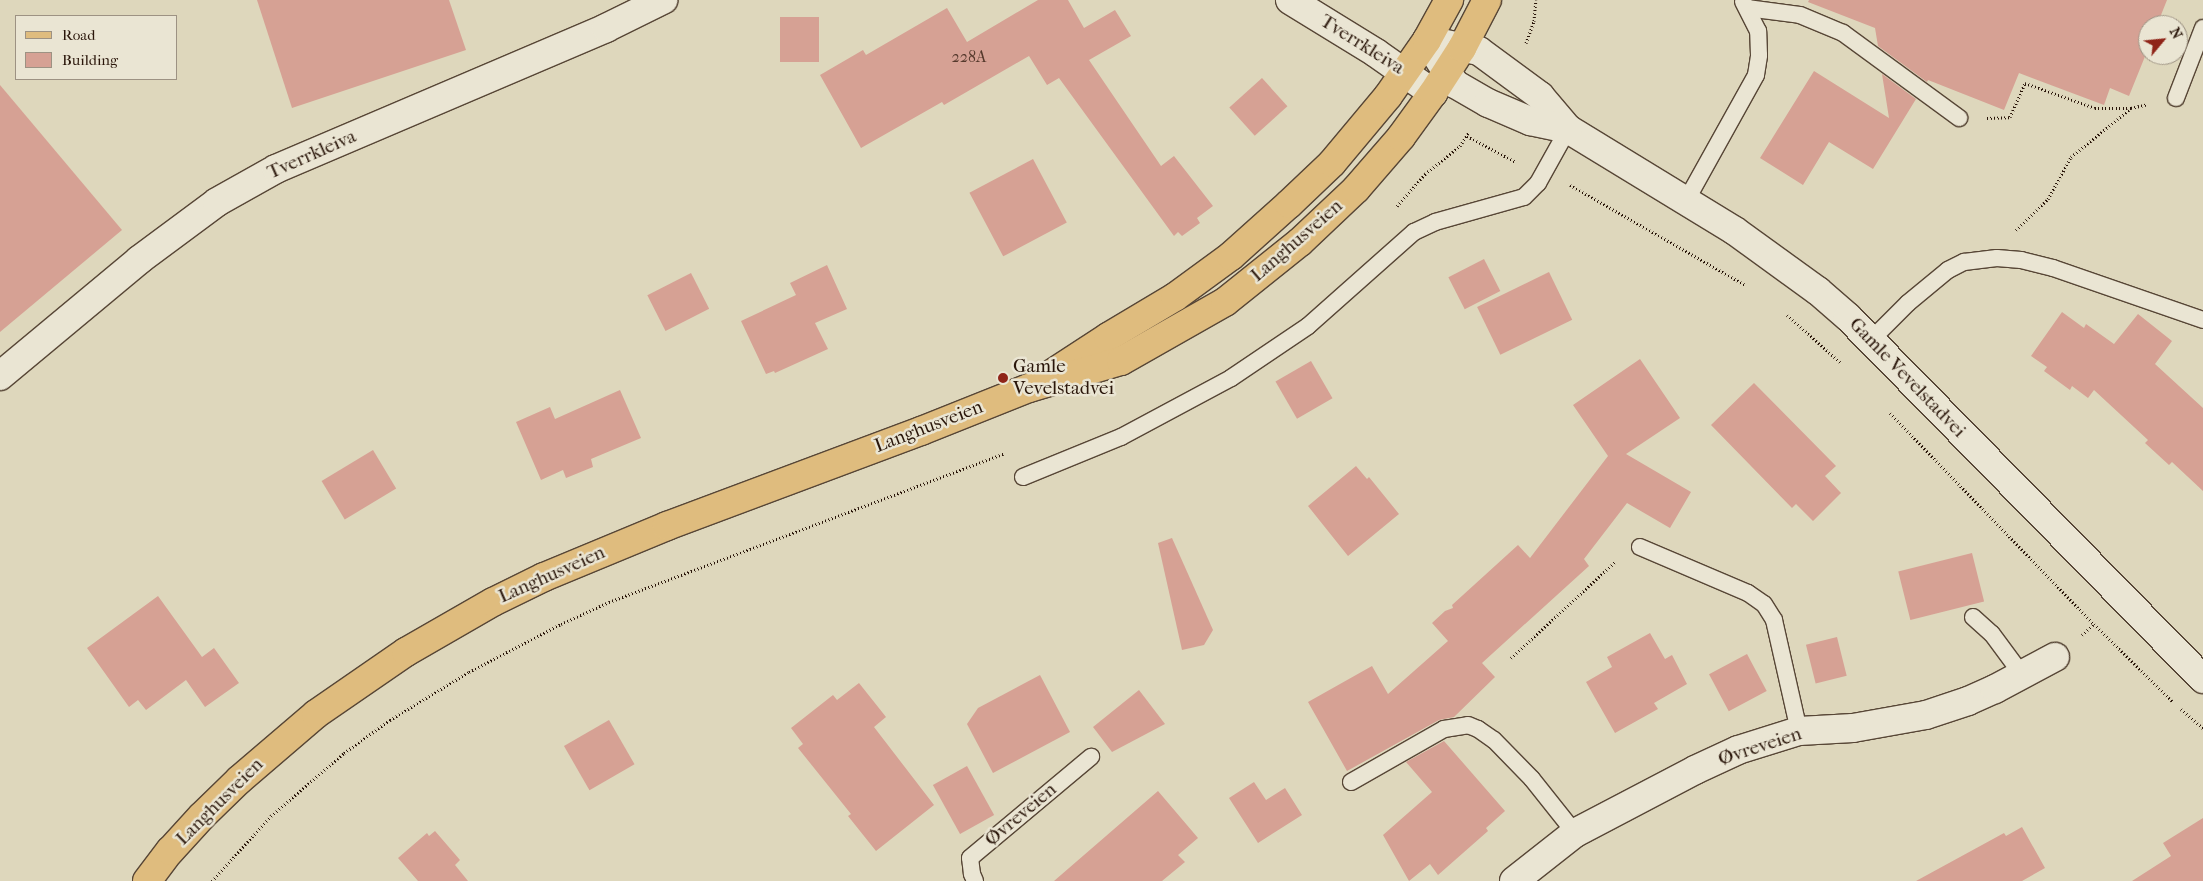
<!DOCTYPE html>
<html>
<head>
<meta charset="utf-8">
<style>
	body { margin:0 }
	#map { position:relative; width:2203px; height:881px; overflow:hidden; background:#ded7bc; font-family:"IM FELL French Canon",serif }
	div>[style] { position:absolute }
	.building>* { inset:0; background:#d6a194; transform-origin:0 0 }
	.path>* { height:3px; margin-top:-1.5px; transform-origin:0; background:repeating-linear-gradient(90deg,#2a160a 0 1px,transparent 0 3.5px) }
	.roads { filter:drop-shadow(1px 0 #574636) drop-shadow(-1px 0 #574636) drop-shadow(0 1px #574636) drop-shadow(0 -1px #574636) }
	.lane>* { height:16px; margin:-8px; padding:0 8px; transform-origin:8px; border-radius:8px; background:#eae5d3 }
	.street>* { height:28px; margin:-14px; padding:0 14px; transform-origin:14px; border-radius:14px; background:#eae5d3 }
	.secondary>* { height:28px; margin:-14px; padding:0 14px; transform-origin:14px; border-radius:14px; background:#eae5d3 }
	.primary>* { height:28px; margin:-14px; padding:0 14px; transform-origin:14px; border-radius:14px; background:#dfbc7e }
	.dots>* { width:14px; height:14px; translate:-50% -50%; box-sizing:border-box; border:2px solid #eae5d3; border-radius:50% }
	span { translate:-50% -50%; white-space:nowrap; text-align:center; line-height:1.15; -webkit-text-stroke:5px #eae5d3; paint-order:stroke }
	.number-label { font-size:16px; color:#55392c }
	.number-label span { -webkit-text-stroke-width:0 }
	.street-label { font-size:19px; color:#2a160a }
	.poi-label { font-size:19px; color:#2a160a }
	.left { translate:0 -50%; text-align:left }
	.legend { position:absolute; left:15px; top:15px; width:162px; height:65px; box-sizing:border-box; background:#eae5d3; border:1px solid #9d9283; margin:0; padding:6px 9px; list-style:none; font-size:15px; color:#2a160a }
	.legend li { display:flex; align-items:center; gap:10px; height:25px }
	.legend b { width:25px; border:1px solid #9d9283 }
	.north { position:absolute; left:2138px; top:15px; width:50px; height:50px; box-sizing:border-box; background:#eae5d3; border:1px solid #9d9283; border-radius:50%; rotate:62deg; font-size:14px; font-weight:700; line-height:20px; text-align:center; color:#2a160a }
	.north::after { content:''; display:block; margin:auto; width:18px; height:22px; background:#8f2418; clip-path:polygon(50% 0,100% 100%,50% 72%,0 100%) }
</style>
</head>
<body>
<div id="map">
	<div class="building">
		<i style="clip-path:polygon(257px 0,449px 0,466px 50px,292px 108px)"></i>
		<i style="clip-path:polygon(1038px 0,1068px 0,1084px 28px,1115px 10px,1131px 36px,1089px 60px,1161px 166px,1174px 156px,1213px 206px,1197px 218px,1200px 223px,1182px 236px,1178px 232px,1174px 236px,1059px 78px,1047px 85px,1029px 56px,944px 105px,942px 102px,861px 148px,820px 75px,863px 50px,866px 55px,947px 8px,967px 42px)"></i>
		<i style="clip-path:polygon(1809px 0,2167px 0,2157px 25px,2148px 25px,2148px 49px,2129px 96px,2110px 88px,2104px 105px,2019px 73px,2004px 110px,1928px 80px,1927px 82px,1878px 46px,1875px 28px,1808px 2px)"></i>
		<i style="left:780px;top:17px;width:39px;height:45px"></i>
		<i style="clip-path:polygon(1814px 71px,1889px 118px,1882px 74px,1916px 99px,1873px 169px,1829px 142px,1803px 185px,1760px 158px)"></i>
		<i style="left:1262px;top:78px;width:38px;height:44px;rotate:48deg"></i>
		<i style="clip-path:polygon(0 85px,122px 230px,0 332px)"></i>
		<i style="left:1033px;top:159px;width:72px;height:72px;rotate:62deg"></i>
		<i style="left:1484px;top:259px;width:36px;height:40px;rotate:63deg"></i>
		<i style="clip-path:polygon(827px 265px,847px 309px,815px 323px,828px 349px,775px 373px,774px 371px,766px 374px,741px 321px,796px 295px,790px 283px)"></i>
		<i style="left:1549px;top:272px;width:53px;height:80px;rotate:64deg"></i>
		<i style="left:691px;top:273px;width:40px;height:49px;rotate:63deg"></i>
		<i style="clip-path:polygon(2062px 312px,2084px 328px,2086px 324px,2114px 344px,2138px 314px,2172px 341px,2155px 364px,2203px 408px,2203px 491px,2172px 462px,2169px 465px,2145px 443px,2148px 440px,2094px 390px,2088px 398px,2072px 386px,2070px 390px,2044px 371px,2047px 367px,2031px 356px)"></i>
		<i style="clip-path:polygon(1640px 359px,1680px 418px,1626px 454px,1691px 492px,1670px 528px,1627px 503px,1584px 559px,1589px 566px,1482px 663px,1495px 677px,1454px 717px,1439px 720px,1347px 771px,1308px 702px,1372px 666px,1388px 694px,1448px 641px,1432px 623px,1445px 611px,1453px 608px,1452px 605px,1518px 545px,1530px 558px,1608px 456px,1573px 405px)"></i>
		<i style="left:1311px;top:361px;width:43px;height:41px;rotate:60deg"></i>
		<i style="clip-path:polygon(1754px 383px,1836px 466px,1825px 476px,1841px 493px,1813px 521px,1796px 504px,1792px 508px,1711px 425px)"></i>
		<i style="clip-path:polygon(620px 390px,641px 438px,591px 459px,593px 467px,566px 478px,563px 470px,541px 480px,516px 422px,550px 407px,555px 419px)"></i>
		<i style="left:373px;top:450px;width:45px;height:60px;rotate:59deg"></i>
		<i style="clip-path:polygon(1356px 466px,1367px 479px,1369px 477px,1399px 514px,1348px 556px,1308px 506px)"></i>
		<i style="clip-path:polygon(1172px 538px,1213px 630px,1204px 645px,1182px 650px,1158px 543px)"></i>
		<i style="left:1972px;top:553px;width:50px;height:76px;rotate:76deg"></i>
		<i style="clip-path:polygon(158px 596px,202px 657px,214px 648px,239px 683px,205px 707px,186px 680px,146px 710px,138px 700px,129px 707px,87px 648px)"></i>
		<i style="clip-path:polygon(1650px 633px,1665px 659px,1672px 655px,1687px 684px,1654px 703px,1658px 709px,1615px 733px,1586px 682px,1612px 667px,1607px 657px)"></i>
		<i style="left:1837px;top:637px;width:40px;height:32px;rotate:76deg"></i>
		<i style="left:1747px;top:654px;width:42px;height:43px;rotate:62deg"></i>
		<i style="clip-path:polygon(1040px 675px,1070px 732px,993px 773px,967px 724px,978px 708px)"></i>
		<i style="clip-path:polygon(859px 683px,886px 717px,874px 727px,934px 805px,876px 851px,848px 816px,851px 814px,798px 748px,803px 744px,791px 728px,833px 695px,837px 700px)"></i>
		<i style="clip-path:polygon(1139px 690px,1165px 724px,1112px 752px,1093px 727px)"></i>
		<i style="left:609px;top:720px;width:51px;height:52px;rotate:60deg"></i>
		<i style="clip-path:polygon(1444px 741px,1505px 811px,1486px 828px,1488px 831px,1438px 875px,1430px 864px,1409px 881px,1383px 835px,1432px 792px,1406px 762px)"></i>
		<i style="left:967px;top:766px;width:56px;height:39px;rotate:61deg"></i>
		<i style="clip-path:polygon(1254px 782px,1266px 800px,1285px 788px,1302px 815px,1258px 843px,1229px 798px)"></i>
		<i style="clip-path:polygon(1158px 791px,1198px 838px,1178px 855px,1185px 862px,1162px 881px,1054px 881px)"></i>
		<i style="clip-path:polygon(2203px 818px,2203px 881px,2132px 881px,2171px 856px,2163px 843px)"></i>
		<i style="clip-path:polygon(2022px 827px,2045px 868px,2022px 881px,1916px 881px,2004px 833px,2006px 836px)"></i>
		<i style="clip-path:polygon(435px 831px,460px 860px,455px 865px,468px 881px,418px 881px,398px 858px,427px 833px,429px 836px)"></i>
	</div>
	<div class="path">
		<i style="left:1526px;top:43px;width:23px;rotate:-70deg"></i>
		<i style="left:1534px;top:21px;width:21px;rotate:-85deg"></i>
		<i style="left:1987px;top:118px;width:23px;rotate:-2deg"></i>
		<i style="left:2010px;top:117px;width:37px;rotate:-66deg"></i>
		<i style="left:2025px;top:83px;width:74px;rotate:19.7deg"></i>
		<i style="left:2095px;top:108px;width:36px"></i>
		<i style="left:2131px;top:108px;width:17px;rotate:-13deg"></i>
		<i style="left:1467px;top:136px;width:55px;rotate:28deg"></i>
		<i style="left:1570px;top:185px;width:202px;rotate:29.7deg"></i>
		<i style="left:1397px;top:206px;width:43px;rotate:-48.8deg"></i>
		<i style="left:1425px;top:174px;width:45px;rotate:-38.7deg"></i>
		<i style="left:1460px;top:146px;width:17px;rotate:-57deg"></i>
		<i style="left:2016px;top:230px;width:45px;rotate:-44.1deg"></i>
		<i style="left:2048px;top:199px;width:48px;rotate:-61.3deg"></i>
		<i style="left:2071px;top:157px;width:77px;rotate:-39.2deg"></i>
		<i style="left:1787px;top:315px;width:71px;rotate:41.6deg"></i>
		<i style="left:1890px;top:413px;width:293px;rotate:46deg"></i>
		<i style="left:2094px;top:624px;width:110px;rotate:44.6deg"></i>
		<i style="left:2082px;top:635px;width:16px;rotate:-43deg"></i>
		<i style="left:1511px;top:658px;width:142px;rotate:-42.7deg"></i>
		<i style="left:2181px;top:709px;width:29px;rotate:41deg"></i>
		<i style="left:212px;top:881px;width:88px;rotate:-47.8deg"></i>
		<i style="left:271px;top:816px;width:96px;rotate:-40.8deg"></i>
		<i style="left:344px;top:753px;width:57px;rotate:-35.7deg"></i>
		<i style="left:390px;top:720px;width:92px;rotate:-31.3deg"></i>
		<i style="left:469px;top:672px;width:104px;rotate:-27.6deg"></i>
		<i style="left:561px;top:624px;width:53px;rotate:-24.6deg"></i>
		<i style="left:609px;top:602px;width:423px;rotate:-20.6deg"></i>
	</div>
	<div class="roads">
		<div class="lane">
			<i style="left:1747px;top:8px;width:53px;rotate:7.5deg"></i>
			<i style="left:1800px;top:15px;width:47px;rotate:22.7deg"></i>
			<i style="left:1843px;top:33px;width:144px;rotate:36.2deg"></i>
			<i style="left:2176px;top:98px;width:75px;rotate:-68.9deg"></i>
			<i style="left:1686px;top:201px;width:144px;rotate:-60.9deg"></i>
			<i style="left:1756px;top:75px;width:20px;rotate:-81deg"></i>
			<i style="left:1759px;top:55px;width:24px;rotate:-92deg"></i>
			<i style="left:1758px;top:31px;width:33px;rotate:-117deg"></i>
			<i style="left:1871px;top:340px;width:52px;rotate:-45deg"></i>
			<i style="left:1908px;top:303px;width:52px;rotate:-39.5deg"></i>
			<i style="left:1948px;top:270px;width:18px;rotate:-27deg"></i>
			<i style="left:1964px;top:262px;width:33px;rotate:-7deg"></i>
			<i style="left:1997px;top:258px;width:24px;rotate:5deg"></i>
			<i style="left:2021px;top:260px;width:33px;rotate:14deg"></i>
			<i style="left:2053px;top:268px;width:159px;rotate:19.1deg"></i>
			<i style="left:1023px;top:477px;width:106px;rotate:-22.2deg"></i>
			<i style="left:1121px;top:437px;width:125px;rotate:-28.2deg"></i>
			<i style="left:1231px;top:378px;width:93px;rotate:-34deg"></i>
			<i style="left:1308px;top:326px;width:142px;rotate:-41.6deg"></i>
			<i style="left:1414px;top:232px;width:23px;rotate:-25deg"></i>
			<i style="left:1435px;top:222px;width:92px;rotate:-15.7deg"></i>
			<i style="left:1524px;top:197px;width:20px;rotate:-45deg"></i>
			<i style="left:1538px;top:183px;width:62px;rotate:-60.9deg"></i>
			<i style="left:1640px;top:547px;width:117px;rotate:23.1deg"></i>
			<i style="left:1748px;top:593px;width:19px;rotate:35deg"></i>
			<i style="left:1764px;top:604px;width:19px;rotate:58deg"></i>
			<i style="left:1774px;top:620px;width:114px;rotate:77.3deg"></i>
			<i style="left:1973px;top:617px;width:25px;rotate:42deg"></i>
			<i style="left:1992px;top:634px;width:52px;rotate:53.6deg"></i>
			<i style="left:1351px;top:782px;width:107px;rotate:-29.7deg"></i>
			<i style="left:1444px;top:729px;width:24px;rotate:-9deg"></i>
			<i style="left:1468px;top:725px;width:11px;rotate:22deg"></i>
			<i style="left:1478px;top:729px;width:19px;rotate:35deg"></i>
			<i style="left:1494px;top:740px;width:54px;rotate:45.7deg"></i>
			<i style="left:1532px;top:779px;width:69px;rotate:51.5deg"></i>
			<i style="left:975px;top:881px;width:8px;rotate:-113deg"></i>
			<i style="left:972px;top:874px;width:16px;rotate:-97deg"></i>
			<i style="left:970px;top:858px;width:158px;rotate:-39.9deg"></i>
		</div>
		<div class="street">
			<i style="left:1290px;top:0;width:101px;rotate:31.6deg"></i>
			<i style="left:1376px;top:53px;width:70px;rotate:35.1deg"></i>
			<i style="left:0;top:376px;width:181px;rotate:-39.8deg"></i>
			<i style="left:139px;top:260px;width:97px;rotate:-36.6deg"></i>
			<i style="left:217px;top:202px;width:68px;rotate:-29.2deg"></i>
			<i style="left:276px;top:169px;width:359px;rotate:-23.1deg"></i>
			<i style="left:606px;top:28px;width:64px;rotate:-26.2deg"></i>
			<i style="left:1514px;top:881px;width:78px;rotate:-38.2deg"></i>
			<i style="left:1575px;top:833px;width:136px;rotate:-27.7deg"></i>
			<i style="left:1695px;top:770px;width:47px;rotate:-24.9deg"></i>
			<i style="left:1738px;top:750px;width:64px;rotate:-17.3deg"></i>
			<i style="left:1799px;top:731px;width:54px;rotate:-3.2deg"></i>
			<i style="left:1853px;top:728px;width:74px;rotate:-10.1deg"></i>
			<i style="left:1926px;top:715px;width:44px;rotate:-18.4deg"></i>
			<i style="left:1968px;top:701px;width:30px;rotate:-24deg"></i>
			<i style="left:1995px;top:689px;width:68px;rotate:-28.1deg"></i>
		</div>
		<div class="secondary">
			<i style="left:1427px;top:40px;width:53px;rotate:11.9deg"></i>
			<i style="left:1479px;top:51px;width:76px;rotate:36.4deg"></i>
			<i style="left:1540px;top:96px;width:43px;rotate:49.7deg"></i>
			<i style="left:1568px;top:129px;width:196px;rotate:31.4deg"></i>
			<i style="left:1735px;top:231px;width:102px;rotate:35.9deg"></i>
			<i style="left:1818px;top:291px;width:40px;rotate:41deg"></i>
			<i style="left:1848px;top:317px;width:507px;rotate:45.56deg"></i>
			<i style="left:1434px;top:52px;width:38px;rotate:57deg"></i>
			<i style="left:1455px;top:84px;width:38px;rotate:30deg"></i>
			<i style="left:1488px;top:103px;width:46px;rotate:23.2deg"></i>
			<i style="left:1530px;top:121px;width:39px;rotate:12deg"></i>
		</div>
		<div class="primary">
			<i style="left:1053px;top:373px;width:66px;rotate:-33.2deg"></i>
			<i style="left:1108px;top:337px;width:78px;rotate:-30.8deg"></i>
			<i style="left:1175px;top:297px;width:69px;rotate:-36.2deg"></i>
			<i style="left:1231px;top:256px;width:78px;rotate:-41.9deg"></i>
			<i style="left:1289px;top:204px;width:59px;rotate:-43.6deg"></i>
			<i style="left:1332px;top:163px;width:87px;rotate:-50.1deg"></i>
			<i style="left:1388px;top:96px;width:68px;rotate:-55.1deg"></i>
			<i style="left:1427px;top:40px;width:46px;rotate:-61.2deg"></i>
			<i style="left:147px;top:881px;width:38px;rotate:-53deg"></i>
			<i style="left:170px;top:851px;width:47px;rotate:-47.6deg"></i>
			<i style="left:202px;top:816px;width:52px;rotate:-44.2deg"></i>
			<i style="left:239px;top:780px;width:101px;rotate:-40.6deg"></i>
			<i style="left:316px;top:714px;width:109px;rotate:-34.6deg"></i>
			<i style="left:406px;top:652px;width:100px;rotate:-29.9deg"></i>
			<i style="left:493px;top:602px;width:57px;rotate:-26.1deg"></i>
			<i style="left:544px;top:577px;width:133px;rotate:-22.5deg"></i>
			<i style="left:667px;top:526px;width:271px;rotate:-20.5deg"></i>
			<i style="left:921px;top:431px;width:116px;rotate:-21.7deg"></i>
			<i style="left:1029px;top:388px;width:96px;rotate:-16.4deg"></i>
			<i style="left:1121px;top:361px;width:120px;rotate:-29.6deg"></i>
			<i style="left:1225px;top:302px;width:96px;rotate:-38.7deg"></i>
			<i style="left:1300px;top:242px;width:77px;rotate:-43.4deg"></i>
			<i style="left:1356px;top:189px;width:69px;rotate:-49.1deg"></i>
			<i style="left:1401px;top:137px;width:54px;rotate:-54deg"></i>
			<i style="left:1433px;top:93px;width:54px;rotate:-57.2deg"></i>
			<i style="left:1462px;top:48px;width:54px;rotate:-62.5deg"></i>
		</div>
	</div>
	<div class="dots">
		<i style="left:1003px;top:378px;background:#8f2418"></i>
	</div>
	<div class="number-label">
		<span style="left:969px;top:57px">228A</span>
	</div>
	<div class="street-label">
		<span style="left:1362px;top:45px;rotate:32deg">Tverrkleiva</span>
		<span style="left:312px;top:155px;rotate:-24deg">Tverrkleiva</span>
		<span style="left:1297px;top:241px;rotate:-41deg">Langhusveien</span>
		<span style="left:1907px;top:378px;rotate:46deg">Gamle Vevelstadvei</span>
		<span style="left:929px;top:427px;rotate:-21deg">Langhusveien</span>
		<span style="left:552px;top:575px;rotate:-24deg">Langhusveien</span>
		<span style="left:1760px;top:747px;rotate:-18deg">Øvreveien</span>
		<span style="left:220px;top:802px;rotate:-45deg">Langhusveien</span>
		<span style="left:1021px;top:815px;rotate:-40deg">Øvreveien</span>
	</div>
	<div class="poi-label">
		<span class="left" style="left:1013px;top:378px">Gamle<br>Vevelstadvei</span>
	</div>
	<ul class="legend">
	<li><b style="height:6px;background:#dfbc7e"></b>Road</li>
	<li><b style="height:14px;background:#d6a194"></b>Building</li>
	</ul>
	<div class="north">N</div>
</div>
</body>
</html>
